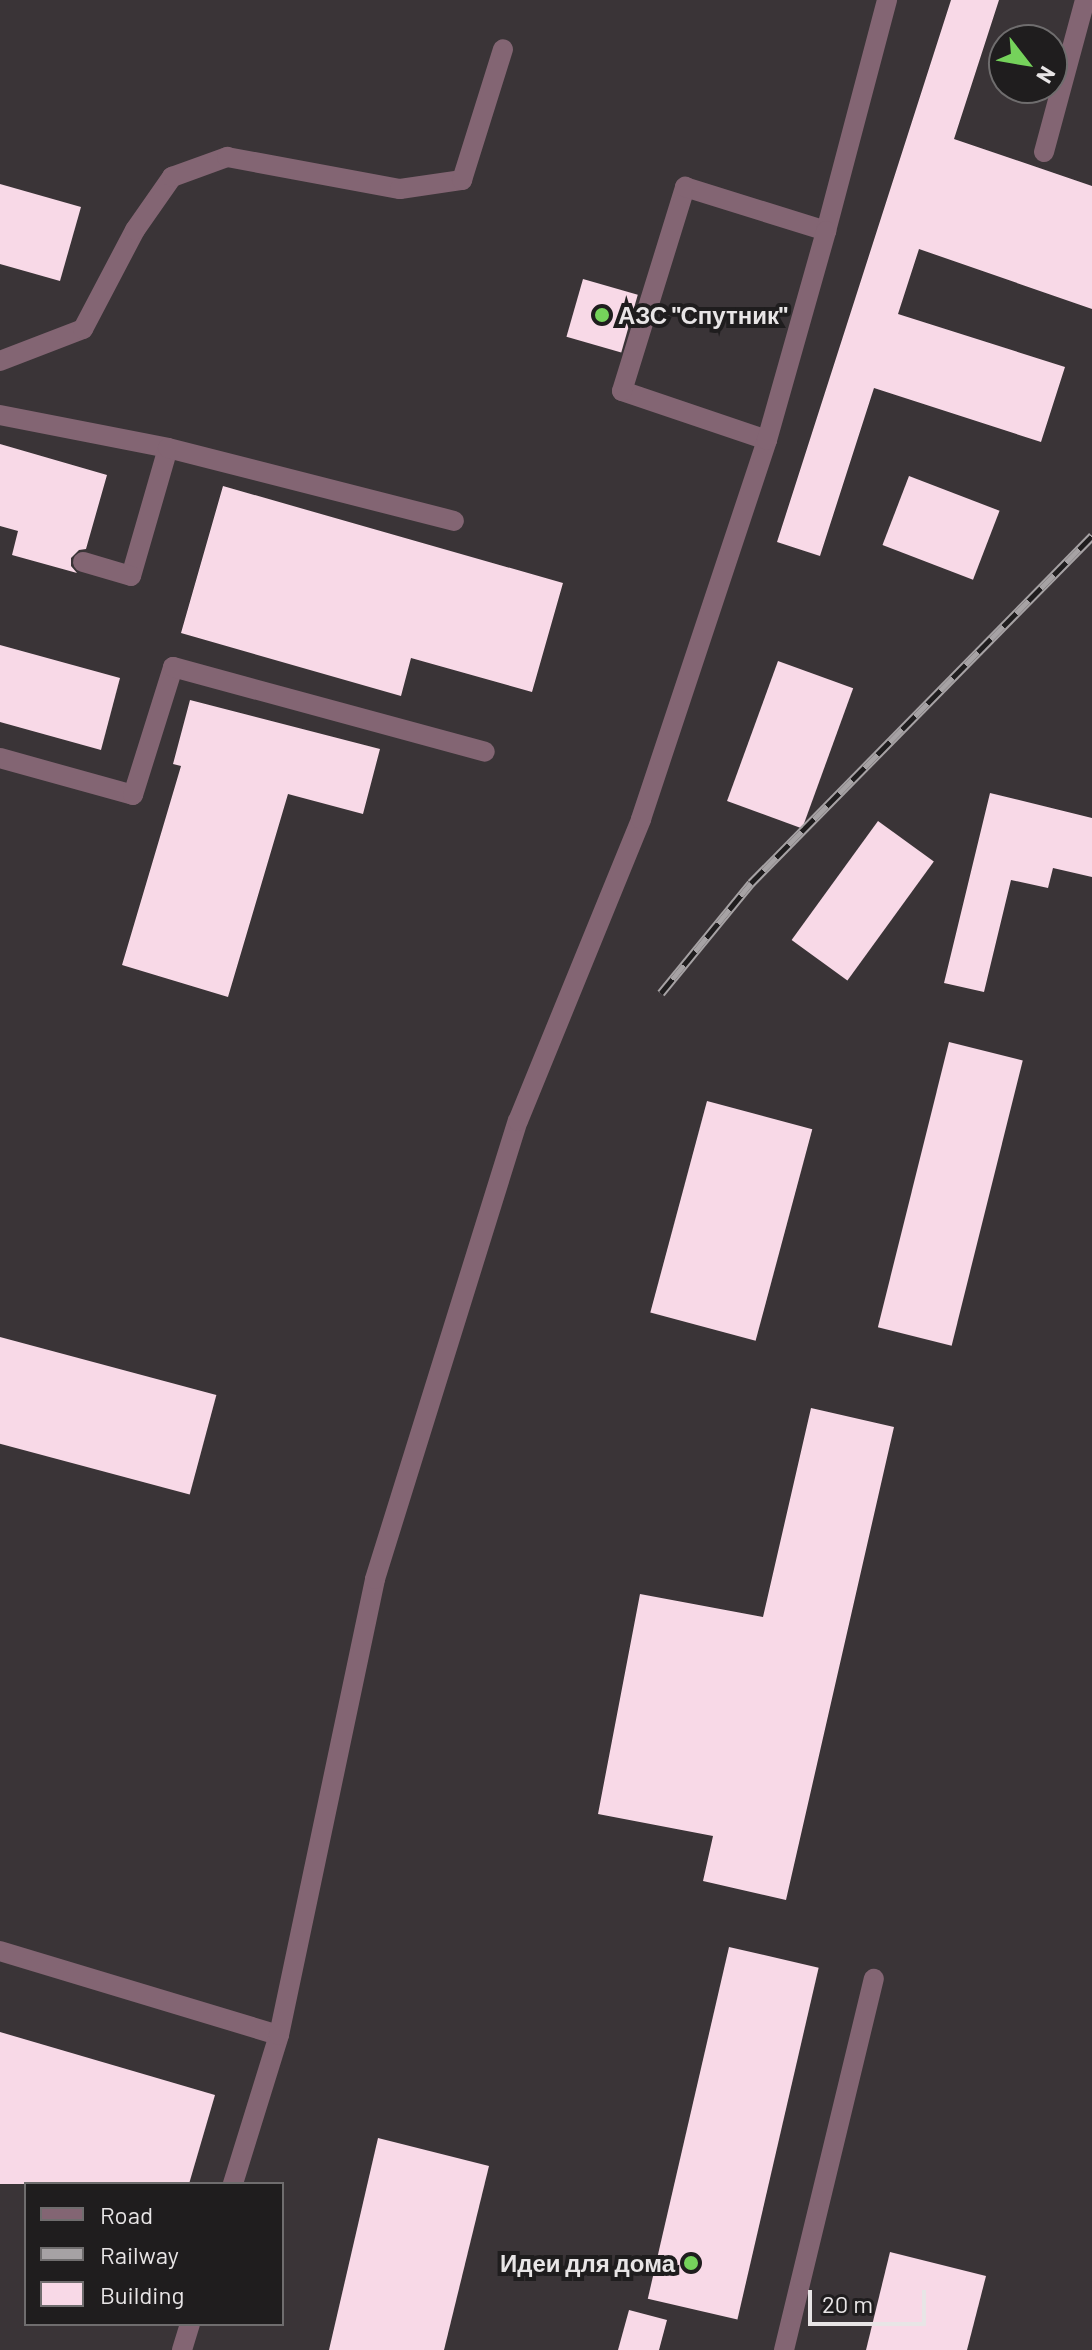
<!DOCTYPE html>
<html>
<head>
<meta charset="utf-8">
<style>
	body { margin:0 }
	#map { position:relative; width:1092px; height:2350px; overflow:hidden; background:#3a3437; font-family:Barlow,sans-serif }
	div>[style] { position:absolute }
	.building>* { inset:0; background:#f8d9e7; transform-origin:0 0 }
	.service>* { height:20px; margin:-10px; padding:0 10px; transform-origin:10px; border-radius:10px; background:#836573 }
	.minor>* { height:20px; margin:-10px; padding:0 10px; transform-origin:10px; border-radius:10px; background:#836573 }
	.rail>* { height:9px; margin-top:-4.5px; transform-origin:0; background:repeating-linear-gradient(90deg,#1f1d1e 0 18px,#a6a2a4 0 36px); box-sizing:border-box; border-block:2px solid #a6a2a4 }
	.dots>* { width:22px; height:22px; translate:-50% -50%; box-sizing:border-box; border:4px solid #1f1d1e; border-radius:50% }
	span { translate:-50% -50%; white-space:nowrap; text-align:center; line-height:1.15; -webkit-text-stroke:8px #1f1d1e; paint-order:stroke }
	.poi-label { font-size:24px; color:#e8e5e6; font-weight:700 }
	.left { translate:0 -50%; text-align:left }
	.right { translate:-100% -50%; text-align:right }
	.legend { position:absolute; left:24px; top:2182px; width:260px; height:144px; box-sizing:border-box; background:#1f1d1e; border:2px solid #6f6d6e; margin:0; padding:10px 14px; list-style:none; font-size:24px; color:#e8e5e6 }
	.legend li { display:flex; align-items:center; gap:16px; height:40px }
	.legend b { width:40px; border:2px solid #6f6d6e }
	.north { position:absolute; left:988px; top:24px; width:80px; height:80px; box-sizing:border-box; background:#1f1d1e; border:2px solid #6f6d6e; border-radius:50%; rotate:121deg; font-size:22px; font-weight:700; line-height:32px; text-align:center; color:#e8e5e6 }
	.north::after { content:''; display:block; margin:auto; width:28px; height:36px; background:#75d25b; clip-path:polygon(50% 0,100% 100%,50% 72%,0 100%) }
	.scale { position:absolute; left:808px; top:2290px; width:118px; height:36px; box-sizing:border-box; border:4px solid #e8e5e6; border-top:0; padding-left:10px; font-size:24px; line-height:28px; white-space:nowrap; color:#e8e5e6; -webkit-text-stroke:6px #1f1d1e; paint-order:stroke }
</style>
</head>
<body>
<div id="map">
	<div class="building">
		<i style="clip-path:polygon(951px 0,999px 0,954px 139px,1092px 186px,1092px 309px,919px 249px,898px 314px,1065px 367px,1041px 442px,874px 388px,820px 556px,777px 542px)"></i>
		<i style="clip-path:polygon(0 184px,81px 207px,60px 281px,0 264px)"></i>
		<i style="left:583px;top:279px;width:57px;height:60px;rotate:16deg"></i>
		<i style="clip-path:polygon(0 444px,107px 475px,86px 549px,79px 550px,71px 558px,71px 566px,77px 573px,12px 555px,18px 531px,0 526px)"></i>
		<i style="left:909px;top:476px;width:97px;height:74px;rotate:21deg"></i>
		<i style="clip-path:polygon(223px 486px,563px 583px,532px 692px,411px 658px,401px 696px,181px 633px)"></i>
		<i style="clip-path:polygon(0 645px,120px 678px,101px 750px,0 722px)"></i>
		<i style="left:778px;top:661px;width:80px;height:149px;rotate:20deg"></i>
		<i style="clip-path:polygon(190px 700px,380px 749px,363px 814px,288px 794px,228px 997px,122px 965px,181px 766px,173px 764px)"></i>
		<i style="clip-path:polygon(990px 793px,1092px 818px,1092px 877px,1053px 868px,1048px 888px,1011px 880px,984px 992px,944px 983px)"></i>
		<i style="left:878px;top:821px;width:69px;height:147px;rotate:36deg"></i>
		<i style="left:949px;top:1042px;width:76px;height:294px;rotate:14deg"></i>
		<i style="left:707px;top:1101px;width:109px;height:219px;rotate:15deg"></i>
		<i style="left:0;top:1337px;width:224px;height:103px;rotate:15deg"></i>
		<i style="clip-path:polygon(811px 1408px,894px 1427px,786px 1900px,703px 1881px,713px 1836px,598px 1814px,640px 1594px,763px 1617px)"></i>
		<i style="left:729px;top:1947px;width:92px;height:361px;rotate:13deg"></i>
		<i style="clip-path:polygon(0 2032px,215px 2095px,189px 2184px,0 2184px)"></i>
		<i style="clip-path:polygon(378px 2138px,489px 2166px,444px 2350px,329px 2350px)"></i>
		<i style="clip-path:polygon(890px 2252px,986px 2276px,967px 2350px,866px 2350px)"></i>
		<i style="clip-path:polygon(629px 2310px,667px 2320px,659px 2350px,618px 2350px)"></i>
	</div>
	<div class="service">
		<i style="left:1044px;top:152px;width:157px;rotate:-74.9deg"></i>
		<i style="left:0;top:361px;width:89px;rotate:-21.1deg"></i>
		<i style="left:83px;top:329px;width:112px;rotate:-62.3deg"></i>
		<i style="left:135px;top:230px;width:65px;rotate:-55.1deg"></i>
		<i style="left:172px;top:177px;width:59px;rotate:-20deg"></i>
		<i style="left:227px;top:157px;width:176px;rotate:10.5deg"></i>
		<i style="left:400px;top:189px;width:63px;rotate:-8.3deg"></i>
		<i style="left:462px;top:180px;width:137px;rotate:-72.6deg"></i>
		<i style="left:0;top:415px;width:171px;rotate:11.1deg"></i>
		<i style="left:168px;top:448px;width:133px;rotate:106.1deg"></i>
		<i style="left:131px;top:576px;width:50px;rotate:-163.7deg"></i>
		<i style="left:767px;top:440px;width:153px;rotate:-161.3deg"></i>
		<i style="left:622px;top:391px;width:214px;rotate:-72.8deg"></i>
		<i style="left:685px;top:187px;width:148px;rotate:17.3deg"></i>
		<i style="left:826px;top:231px;width:239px;rotate:-75.2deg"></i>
		<i style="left:168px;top:448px;width:295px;rotate:14.3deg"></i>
		<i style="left:0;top:758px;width:138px;rotate:15.5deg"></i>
		<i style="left:133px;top:795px;width:134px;rotate:-72.6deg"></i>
		<i style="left:173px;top:667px;width:323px;rotate:15.2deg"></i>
		<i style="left:0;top:1951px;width:291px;rotate:16.8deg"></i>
		<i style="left:279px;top:2035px;width:156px;rotate:107.2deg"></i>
		<i style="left:279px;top:2035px;width:466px;rotate:-78.1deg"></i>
		<i style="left:375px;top:1579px;width:480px;rotate:-72.7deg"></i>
		<i style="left:518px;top:1121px;width:326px;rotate:-67.8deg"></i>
		<i style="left:641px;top:819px;width:399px;rotate:-71.6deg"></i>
		<i style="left:767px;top:440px;width:217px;rotate:-74.2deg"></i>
		<i style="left:182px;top:2350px;width:27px;rotate:-73deg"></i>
	</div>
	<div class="minor">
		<i style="left:784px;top:2350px;width:382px;rotate:-76.4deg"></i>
	</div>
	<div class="rail">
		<i style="left:661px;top:993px;width:142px;rotate:-50.7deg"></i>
		<i style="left:751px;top:883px;width:487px;rotate:-45.5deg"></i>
	</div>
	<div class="dots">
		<i style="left:602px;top:315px;background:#75d25b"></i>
		<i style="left:691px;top:2263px;background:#75d25b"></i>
	</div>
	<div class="poi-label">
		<span class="left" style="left:618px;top:315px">АЗС "Спутник"</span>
		<span class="right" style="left:675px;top:2263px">Идеи для дома</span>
	</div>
	<ul class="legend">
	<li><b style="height:10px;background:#836573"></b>Road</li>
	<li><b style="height:10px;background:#a6a2a4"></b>Railway</li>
	<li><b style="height:22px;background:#f8d9e7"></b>Building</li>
	</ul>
	<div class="north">N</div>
	<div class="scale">20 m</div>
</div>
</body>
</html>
